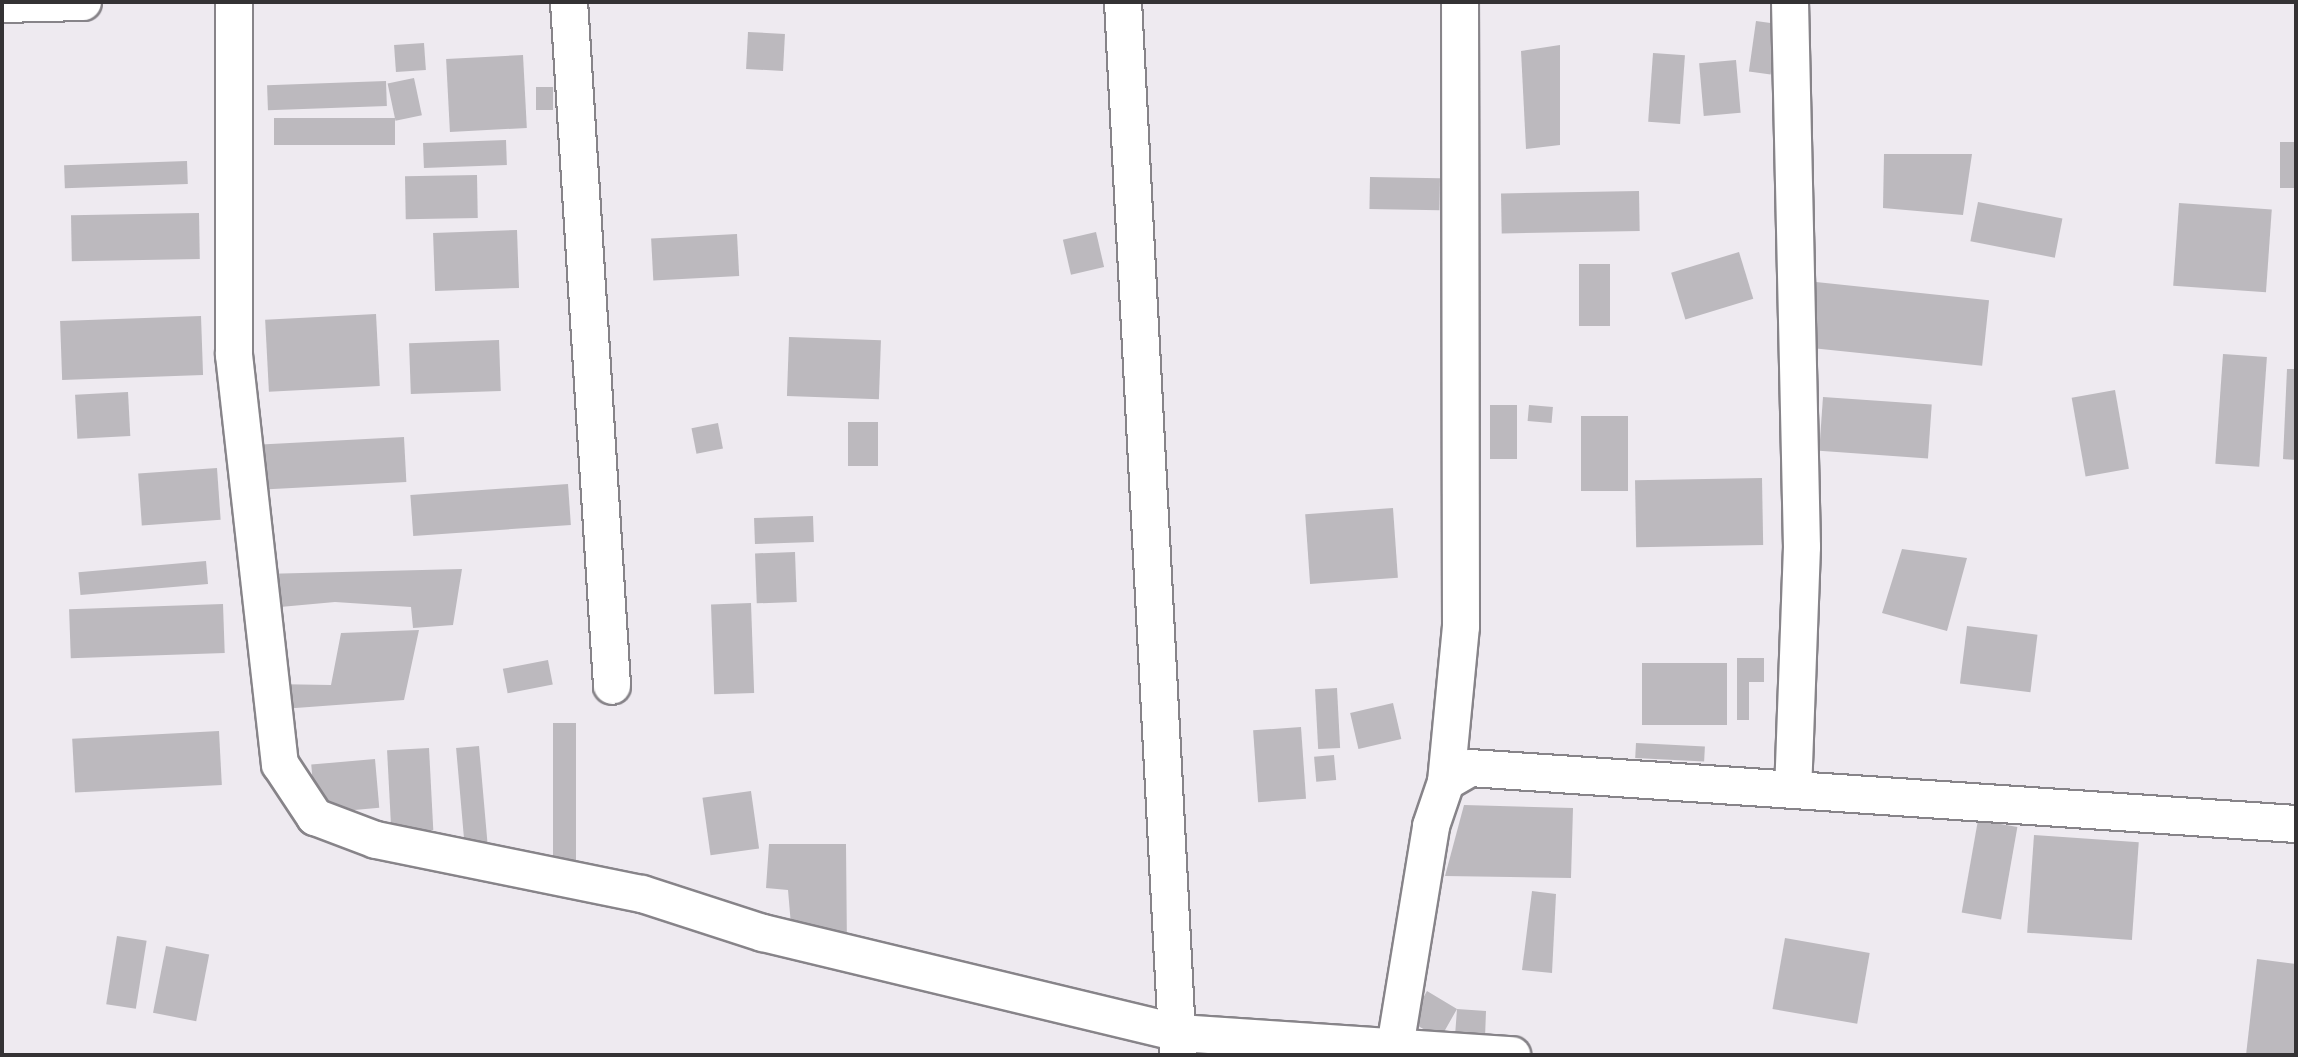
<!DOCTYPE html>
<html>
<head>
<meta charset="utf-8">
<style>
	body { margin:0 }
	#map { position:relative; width:2298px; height:1057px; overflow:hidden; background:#eeeaf0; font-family:"Space Grotesk",sans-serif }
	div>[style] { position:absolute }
	.building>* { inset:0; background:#bcb9be; transform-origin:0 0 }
	.roads { filter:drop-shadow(2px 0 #878489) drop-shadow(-2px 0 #878489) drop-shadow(0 2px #878489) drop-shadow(0 -2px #878489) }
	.minor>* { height:36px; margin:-18px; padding:0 18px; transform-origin:18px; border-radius:18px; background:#fff }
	span { translate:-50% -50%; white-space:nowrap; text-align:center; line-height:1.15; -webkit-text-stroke:7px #eeeaf0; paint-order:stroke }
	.frame { position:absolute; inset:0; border:4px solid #343234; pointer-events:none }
</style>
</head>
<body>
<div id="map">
	<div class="building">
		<i style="left:1756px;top:21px;width:22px;height:51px;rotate:8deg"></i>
		<i style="left:748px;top:32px;width:37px;height:37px;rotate:3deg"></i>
		<i style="left:424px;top:43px;width:27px;height:30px;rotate:86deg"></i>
		<i style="clip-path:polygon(1560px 45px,1560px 145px,1526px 149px,1521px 51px)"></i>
		<i style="left:1653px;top:53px;width:32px;height:69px;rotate:4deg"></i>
		<i style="left:523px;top:55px;width:73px;height:77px;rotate:87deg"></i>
		<i style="left:1736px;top:60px;width:53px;height:37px;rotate:85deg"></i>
		<i style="left:414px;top:78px;width:38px;height:27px;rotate:78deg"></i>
		<i style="left:386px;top:81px;width:25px;height:119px;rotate:88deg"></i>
		<i style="left:536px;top:87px;width:17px;height:23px"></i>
		<i style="left:395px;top:118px;width:27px;height:121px;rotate:90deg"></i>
		<i style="left:506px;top:140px;width:25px;height:83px;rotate:88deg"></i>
		<i style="left:2280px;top:142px;width:16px;height:46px"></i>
		<i style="clip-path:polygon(1884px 154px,1972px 154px,1963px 215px,1883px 208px)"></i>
		<i style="left:187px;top:161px;width:23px;height:123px;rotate:88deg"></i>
		<i style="left:477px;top:175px;width:43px;height:72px;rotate:89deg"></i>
		<i style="left:1370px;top:177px;width:70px;height:32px;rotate:1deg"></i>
		<i style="left:1639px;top:191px;width:40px;height:138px;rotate:89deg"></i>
		<i style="left:1978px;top:202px;width:86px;height:40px;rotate:11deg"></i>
		<i style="left:2179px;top:203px;width:93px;height:83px;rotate:4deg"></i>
		<i style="left:199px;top:213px;width:46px;height:128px;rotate:89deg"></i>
		<i style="left:517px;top:230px;width:58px;height:84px;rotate:88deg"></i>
		<i style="left:1096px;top:232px;width:36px;height:34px;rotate:77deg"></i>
		<i style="left:737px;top:234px;width:42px;height:86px;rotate:87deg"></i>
		<i style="left:1739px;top:252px;width:49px;height:71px;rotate:73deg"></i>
		<i style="left:1579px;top:264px;width:31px;height:62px"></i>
		<i style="left:1816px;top:282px;width:174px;height:66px;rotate:6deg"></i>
		<i style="left:376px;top:314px;width:72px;height:111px;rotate:87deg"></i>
		<i style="left:201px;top:316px;width:59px;height:141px;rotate:88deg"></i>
		<i style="left:789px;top:337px;width:92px;height:59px;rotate:2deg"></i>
		<i style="left:499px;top:340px;width:51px;height:90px;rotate:88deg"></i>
		<i style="left:2223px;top:354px;width:44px;height:110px;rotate:4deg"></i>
		<i style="clip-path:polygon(2287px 369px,2296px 369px,2296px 460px,2283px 459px)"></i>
		<i style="left:2115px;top:390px;width:80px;height:44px;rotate:80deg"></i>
		<i style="left:128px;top:392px;width:44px;height:53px;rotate:87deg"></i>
		<i style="left:1823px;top:397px;width:109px;height:54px;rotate:4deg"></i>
		<i style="left:1490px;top:405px;width:27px;height:54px"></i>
		<i style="left:1529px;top:405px;width:24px;height:16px;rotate:5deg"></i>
		<i style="left:1581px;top:416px;width:47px;height:75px"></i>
		<i style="left:878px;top:422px;width:44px;height:30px;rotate:90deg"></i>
		<i style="left:718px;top:423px;width:26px;height:27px;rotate:79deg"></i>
		<i style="left:404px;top:437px;width:45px;height:143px;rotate:87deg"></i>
		<i style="left:217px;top:468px;width:52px;height:79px;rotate:86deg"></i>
		<i style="left:1762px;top:478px;width:67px;height:127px;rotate:89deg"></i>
		<i style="left:568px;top:484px;width:41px;height:158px;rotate:86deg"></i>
		<i style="left:1393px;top:508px;width:70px;height:88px;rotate:86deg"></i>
		<i style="left:813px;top:516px;width:26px;height:59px;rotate:88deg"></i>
		<i style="clip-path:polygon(1902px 549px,1967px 558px,1947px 631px,1882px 613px)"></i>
		<i style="left:795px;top:552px;width:50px;height:40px;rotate:88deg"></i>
		<i style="left:206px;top:561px;width:23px;height:128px;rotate:85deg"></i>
		<i style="clip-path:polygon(462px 569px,453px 625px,413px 628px,411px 607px,335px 602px,258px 609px,262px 574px)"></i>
		<i style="left:751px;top:603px;width:90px;height:40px;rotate:88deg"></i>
		<i style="left:223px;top:604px;width:49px;height:154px;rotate:88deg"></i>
		<i style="left:1967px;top:626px;width:71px;height:58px;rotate:7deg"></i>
		<i style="clip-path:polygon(419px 630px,404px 700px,282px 709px,271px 684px,331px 685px,341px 633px)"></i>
		<i style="clip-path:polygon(1737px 658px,1764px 658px,1764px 682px,1749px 682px,1749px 720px,1737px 720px)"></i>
		<i style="left:548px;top:660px;width:25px;height:46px;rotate:79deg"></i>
		<i style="left:1642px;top:663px;width:85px;height:62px"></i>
		<i style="left:1337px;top:688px;width:60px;height:22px;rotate:87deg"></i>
		<i style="left:1393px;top:703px;width:37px;height:44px;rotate:77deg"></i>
		<i style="left:553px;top:723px;width:23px;height:147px"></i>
		<i style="left:1301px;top:727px;width:72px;height:48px;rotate:86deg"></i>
		<i style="left:219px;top:731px;width:54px;height:147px;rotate:87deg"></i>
		<i style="left:1636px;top:743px;width:69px;height:15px;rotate:3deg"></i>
		<i style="left:479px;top:746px;width:124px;height:23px;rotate:85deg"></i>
		<i style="left:429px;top:748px;width:82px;height:42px;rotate:87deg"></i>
		<i style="left:1334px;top:755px;width:25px;height:20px;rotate:85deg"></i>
		<i style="left:375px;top:759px;width:49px;height:64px;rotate:85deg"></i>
		<i style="left:751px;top:791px;width:58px;height:49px;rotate:82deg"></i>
		<i style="clip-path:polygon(1464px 805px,1573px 808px,1571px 878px,1445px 876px)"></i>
		<i style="left:1978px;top:820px;width:40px;height:94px;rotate:10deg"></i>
		<i style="left:2034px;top:835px;width:105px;height:98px;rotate:4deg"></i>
		<i style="clip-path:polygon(769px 844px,846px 844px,847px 950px,792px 937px,788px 890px,766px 888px)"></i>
		<i style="clip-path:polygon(1532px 891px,1556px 894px,1552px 973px,1522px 970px)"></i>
		<i style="left:117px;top:936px;width:30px;height:69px;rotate:9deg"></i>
		<i style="left:1785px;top:938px;width:86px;height:72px;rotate:10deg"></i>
		<i style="left:166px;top:946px;width:44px;height:68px;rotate:11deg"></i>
		<i style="clip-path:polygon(2257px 959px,2296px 964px,2296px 1055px,2246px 1055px)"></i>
		<i style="clip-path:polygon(1427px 991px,1457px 1009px,1486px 1011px,1485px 1038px,1455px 1036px,1457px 1009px,1440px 1039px,1410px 1021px)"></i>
	</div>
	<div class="roads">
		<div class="minor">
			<i style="left:234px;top:2px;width:353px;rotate:90deg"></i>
			<i style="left:234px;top:355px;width:412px;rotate:83.6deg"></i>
			<i style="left:280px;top:764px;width:64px;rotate:56.6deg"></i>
			<i style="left:315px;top:817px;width:65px;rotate:20.7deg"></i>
			<i style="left:376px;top:840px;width:271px;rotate:11.5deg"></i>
			<i style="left:642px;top:894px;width:127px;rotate:17.9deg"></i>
			<i style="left:763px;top:933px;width:427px;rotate:13.5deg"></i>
			<i style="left:1178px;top:1033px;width:335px;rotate:3.8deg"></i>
			<i style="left:569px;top:2px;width:685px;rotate:86.4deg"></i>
			<i style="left:1123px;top:2px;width:1054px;rotate:87.01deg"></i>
			<i style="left:1790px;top:2px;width:545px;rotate:88.74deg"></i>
			<i style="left:1802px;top:547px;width:243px;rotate:92.1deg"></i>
			<i style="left:2px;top:4px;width:81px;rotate:-1.4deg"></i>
			<i style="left:1446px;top:782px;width:156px;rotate:-84.5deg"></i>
			<i style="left:1461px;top:627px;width:625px;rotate:-90.09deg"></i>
			<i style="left:1395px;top:1047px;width:224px;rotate:-80.7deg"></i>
			<i style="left:1431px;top:826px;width:46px;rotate:-71.2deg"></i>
			<i style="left:1446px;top:782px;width:28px;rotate:-30deg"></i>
			<i style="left:1470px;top:768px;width:828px;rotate:3.88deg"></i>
		</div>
	</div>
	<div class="frame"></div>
</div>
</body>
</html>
